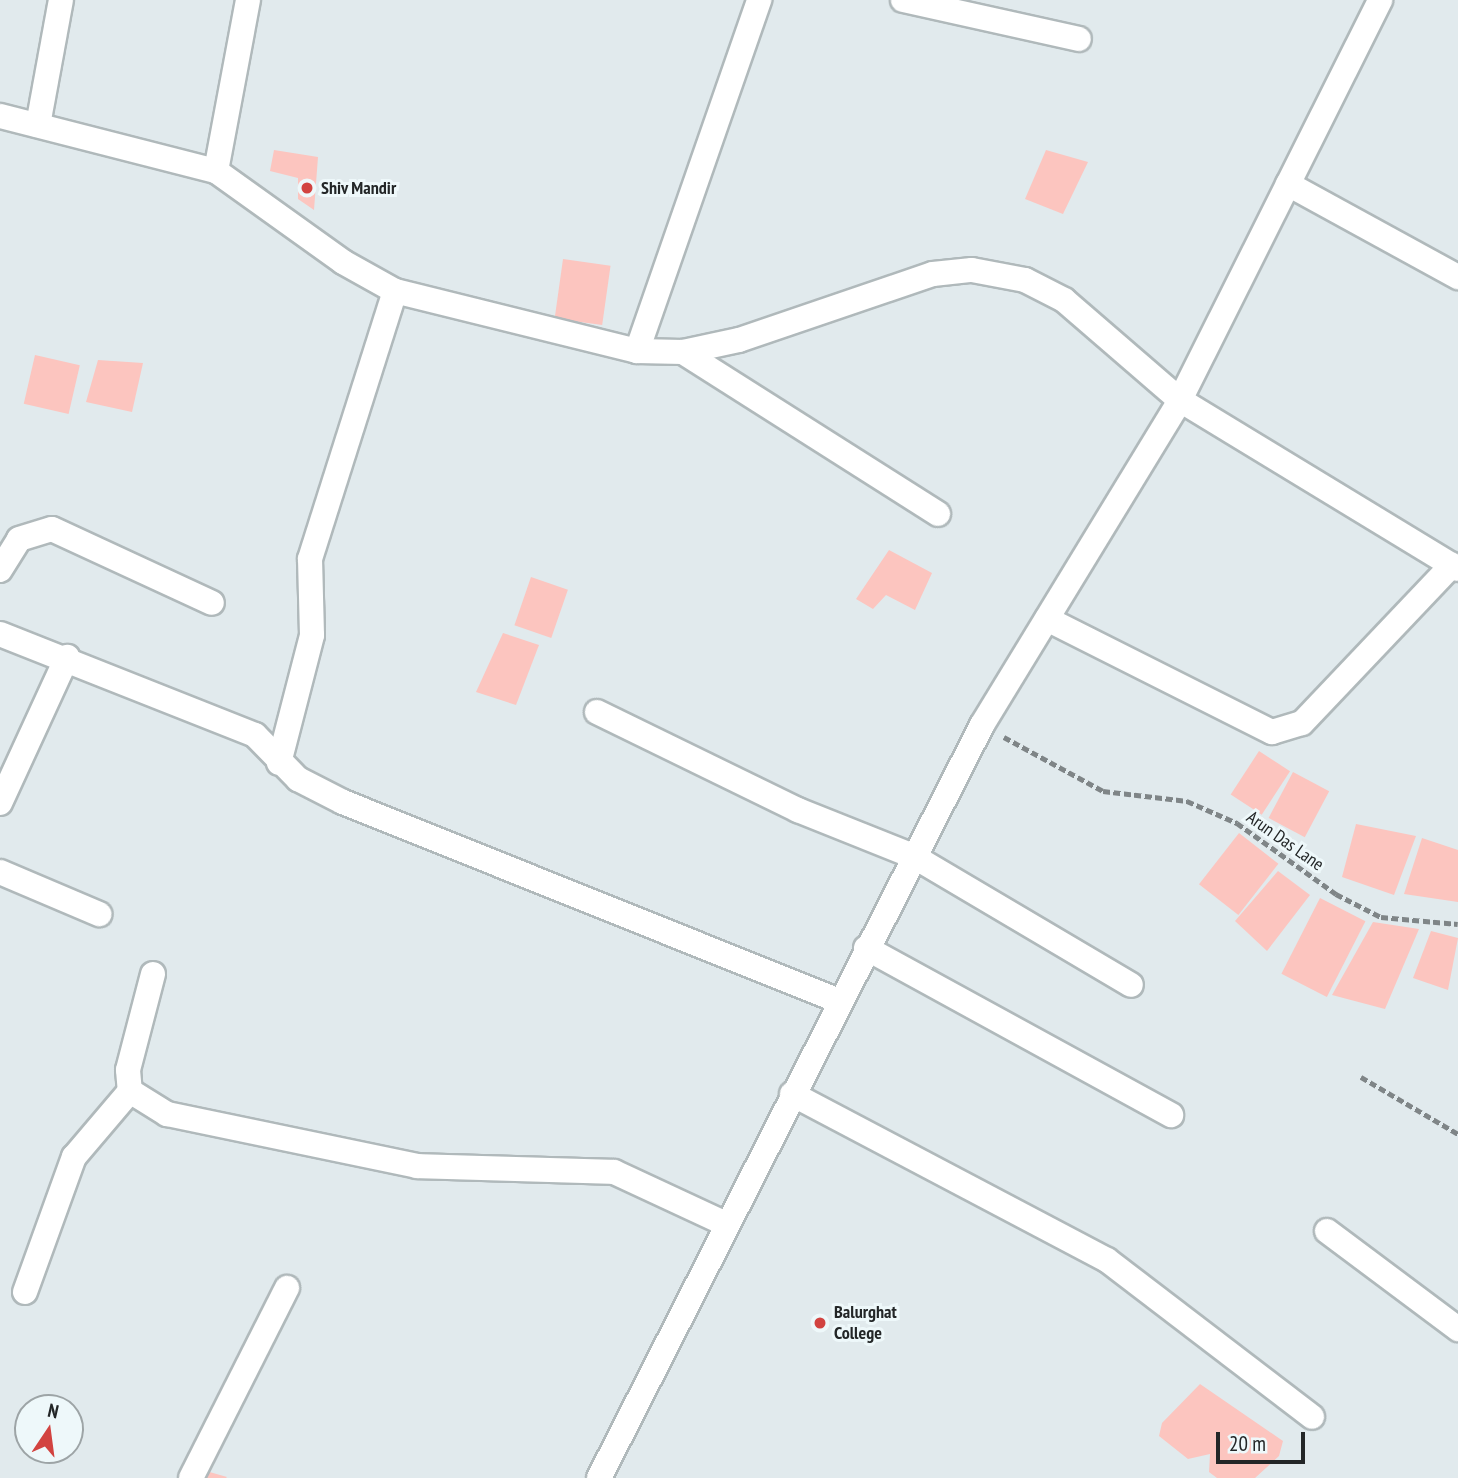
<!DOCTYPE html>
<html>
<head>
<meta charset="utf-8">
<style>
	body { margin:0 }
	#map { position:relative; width:1458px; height:1478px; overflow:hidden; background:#e1eaed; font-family:"PT Sans Narrow",sans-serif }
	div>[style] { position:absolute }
	.building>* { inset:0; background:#fcc5bf; transform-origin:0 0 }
	.path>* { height:4.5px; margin-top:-2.25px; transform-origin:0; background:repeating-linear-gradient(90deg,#7f8587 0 7px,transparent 0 10.5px) }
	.roads { filter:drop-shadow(2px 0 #b0b9bb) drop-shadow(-2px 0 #b0b9bb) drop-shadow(0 2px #b0b9bb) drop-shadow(0 -2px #b0b9bb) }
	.street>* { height:24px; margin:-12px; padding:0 12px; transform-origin:12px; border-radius:12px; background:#fff }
	.dots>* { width:19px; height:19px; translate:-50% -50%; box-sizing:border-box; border:4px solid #eef8fa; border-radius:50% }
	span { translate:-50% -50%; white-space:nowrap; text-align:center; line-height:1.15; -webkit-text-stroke:6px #eef8fa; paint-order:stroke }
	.poi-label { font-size:18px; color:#232627; font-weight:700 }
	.left { translate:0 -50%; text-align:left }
	.street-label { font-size:18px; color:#232627 }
	.north { position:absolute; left:14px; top:1394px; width:70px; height:70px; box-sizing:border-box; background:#eef8fa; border:2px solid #9da4a6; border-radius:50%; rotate:13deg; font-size:19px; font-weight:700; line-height:28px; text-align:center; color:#232627 }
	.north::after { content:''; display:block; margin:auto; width:24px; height:32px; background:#d24340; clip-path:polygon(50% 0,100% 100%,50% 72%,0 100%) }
	.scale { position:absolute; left:1216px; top:1432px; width:89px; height:32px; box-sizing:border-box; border:4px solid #232627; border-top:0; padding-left:9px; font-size:21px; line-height:24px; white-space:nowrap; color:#232627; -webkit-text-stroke:5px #eef8fa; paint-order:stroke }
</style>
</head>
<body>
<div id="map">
	<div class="building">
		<i style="clip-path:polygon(274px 150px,318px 157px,314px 210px,298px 199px,298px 178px,270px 171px)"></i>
		<i style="clip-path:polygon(1046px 150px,1088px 162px,1063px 214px,1025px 199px)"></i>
		<i style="left:563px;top:259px;width:48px;height:60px;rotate:8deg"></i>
		<i style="left:35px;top:355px;width:46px;height:50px;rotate:13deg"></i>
		<i style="clip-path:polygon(98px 360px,143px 363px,132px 412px,86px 402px)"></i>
		<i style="clip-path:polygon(889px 550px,932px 573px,915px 610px,886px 595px,873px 609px,856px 599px)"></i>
		<i style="left:531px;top:577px;width:39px;height:51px;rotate:19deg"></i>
		<i style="clip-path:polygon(503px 633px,539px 645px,516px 705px,476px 692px)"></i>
		<i style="left:1259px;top:751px;width:37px;height:52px;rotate:33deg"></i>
		<i style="left:1293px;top:772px;width:41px;height:52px;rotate:28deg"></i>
		<i style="clip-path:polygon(1356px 824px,1416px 836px,1394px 895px,1342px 877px)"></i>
		<i style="left:1239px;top:833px;width:50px;height:65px;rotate:38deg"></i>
		<i style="clip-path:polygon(1422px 838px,1458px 850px,1458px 902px,1404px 894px)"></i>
		<i style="clip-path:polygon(1278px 871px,1310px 895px,1267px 951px,1235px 921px)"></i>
		<i style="left:1320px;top:898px;width:51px;height:85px;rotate:27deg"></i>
		<i style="clip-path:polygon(1373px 922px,1419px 929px,1385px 1009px,1332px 995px)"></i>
		<i style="clip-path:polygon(1431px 931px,1458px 938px,1448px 990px,1413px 978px)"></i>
		<i style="clip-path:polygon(1200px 1384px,1283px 1441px,1279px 1456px,1255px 1478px,1217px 1478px,1209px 1472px,1210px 1454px,1188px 1459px,1159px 1436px,1162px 1423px)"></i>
		<i style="clip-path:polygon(206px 1471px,227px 1477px,226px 1478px,203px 1478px)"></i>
	</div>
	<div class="path">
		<i style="left:1004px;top:737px;width:113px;rotate:28.6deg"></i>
		<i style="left:1103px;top:791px;width:85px;rotate:6.8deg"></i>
		<i style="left:1187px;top:801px;width:55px;rotate:23.7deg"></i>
		<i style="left:1237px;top:823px;width:122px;rotate:35.6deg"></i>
		<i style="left:1336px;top:894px;width:51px;rotate:27.1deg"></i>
		<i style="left:1381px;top:917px;width:77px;rotate:5.2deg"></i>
		<i style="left:1361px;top:1077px;width:113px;rotate:30.4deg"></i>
	</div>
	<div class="roads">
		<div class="street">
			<i style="left:903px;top:0;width:180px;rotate:12.5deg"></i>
			<i style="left:0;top:116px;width:223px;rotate:14.3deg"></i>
			<i style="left:216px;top:171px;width:156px;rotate:35.6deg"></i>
			<i style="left:343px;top:262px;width:60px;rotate:29.1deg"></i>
			<i style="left:395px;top:291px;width:249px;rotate:13.9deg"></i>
			<i style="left:637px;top:351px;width:46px;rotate:1.2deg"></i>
			<i style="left:683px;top:352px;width:57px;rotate:-12.1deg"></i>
			<i style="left:739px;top:340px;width:205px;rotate:-18.8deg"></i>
			<i style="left:933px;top:274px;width:39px;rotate:-6deg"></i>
			<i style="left:972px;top:270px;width:54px;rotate:10.7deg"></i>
			<i style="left:1025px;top:280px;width:44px;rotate:27.1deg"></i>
			<i style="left:1064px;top:300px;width:153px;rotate:40.8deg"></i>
			<i style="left:1180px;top:400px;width:325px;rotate:31.3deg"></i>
			<i style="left:38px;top:125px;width:127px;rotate:-79.6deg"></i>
			<i style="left:216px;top:171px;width:174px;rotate:-79.4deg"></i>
			<i style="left:1288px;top:184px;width:194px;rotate:28.7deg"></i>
			<i style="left:637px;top:351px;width:372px;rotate:-70.8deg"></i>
			<i style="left:683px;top:352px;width:302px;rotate:32.4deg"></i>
			<i style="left:0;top:570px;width:36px;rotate:-58deg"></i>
			<i style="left:19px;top:539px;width:34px;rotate:-17deg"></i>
			<i style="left:52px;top:529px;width:176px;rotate:24.8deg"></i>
			<i style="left:1047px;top:619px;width:252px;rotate:26.7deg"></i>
			<i style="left:1272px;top:732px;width:31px;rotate:-17deg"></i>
			<i style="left:1302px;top:723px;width:218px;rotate:-46.5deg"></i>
			<i style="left:0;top:634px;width:274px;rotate:21.6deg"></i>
			<i style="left:255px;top:735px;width:62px;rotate:45.7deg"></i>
			<i style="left:298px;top:779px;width:51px;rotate:27.1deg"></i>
			<i style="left:343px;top:802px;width:534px;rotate:21.86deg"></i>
			<i style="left:597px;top:712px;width:224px;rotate:26deg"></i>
			<i style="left:798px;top:810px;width:124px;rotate:21.8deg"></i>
			<i style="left:913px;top:856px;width:253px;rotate:30.6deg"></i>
			<i style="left:279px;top:763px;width:132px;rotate:-75.5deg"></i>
			<i style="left:312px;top:635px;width:76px;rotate:-91.5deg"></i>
			<i style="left:310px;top:559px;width:281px;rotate:-72.4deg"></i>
			<i style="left:0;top:803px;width:161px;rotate:-65.3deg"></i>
			<i style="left:0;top:872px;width:108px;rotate:23deg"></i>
			<i style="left:866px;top:948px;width:348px;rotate:28.7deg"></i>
			<i style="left:153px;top:974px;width:99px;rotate:104.6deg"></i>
			<i style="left:128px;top:1070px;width:21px;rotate:85deg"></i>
			<i style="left:130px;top:1091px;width:44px;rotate:31.9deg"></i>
			<i style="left:167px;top:1114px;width:255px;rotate:11.7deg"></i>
			<i style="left:417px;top:1166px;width:197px;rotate:1.7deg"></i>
			<i style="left:614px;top:1172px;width:123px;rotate:24.9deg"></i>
			<i style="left:792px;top:1094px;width:356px;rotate:27.8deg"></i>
			<i style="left:1107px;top:1260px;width:258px;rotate:37.4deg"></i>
			<i style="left:1327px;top:1231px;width:164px;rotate:36.8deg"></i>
			<i style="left:25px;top:1292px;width:144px;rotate:-70.1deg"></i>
			<i style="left:74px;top:1157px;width:87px;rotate:-49.7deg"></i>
			<i style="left:191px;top:1478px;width:213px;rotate:-63.2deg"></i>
			<i style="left:599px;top:1478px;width:845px;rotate:-63.04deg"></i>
			<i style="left:982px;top:725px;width:381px;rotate:-58.6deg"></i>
			<i style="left:1180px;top:400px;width:447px;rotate:-63.4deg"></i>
		</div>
	</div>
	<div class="dots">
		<i style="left:307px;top:188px;background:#d24340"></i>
		<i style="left:820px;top:1323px;background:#d24340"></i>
	</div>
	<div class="poi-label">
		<span class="left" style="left:321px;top:188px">Shiv Mandir</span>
		<span class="left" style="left:834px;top:1323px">Balurghat<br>College</span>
	</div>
	<div class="street-label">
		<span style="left:1285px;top:841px;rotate:35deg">Arun Das Lane</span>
	</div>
	<div class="north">N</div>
	<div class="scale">20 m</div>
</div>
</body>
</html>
